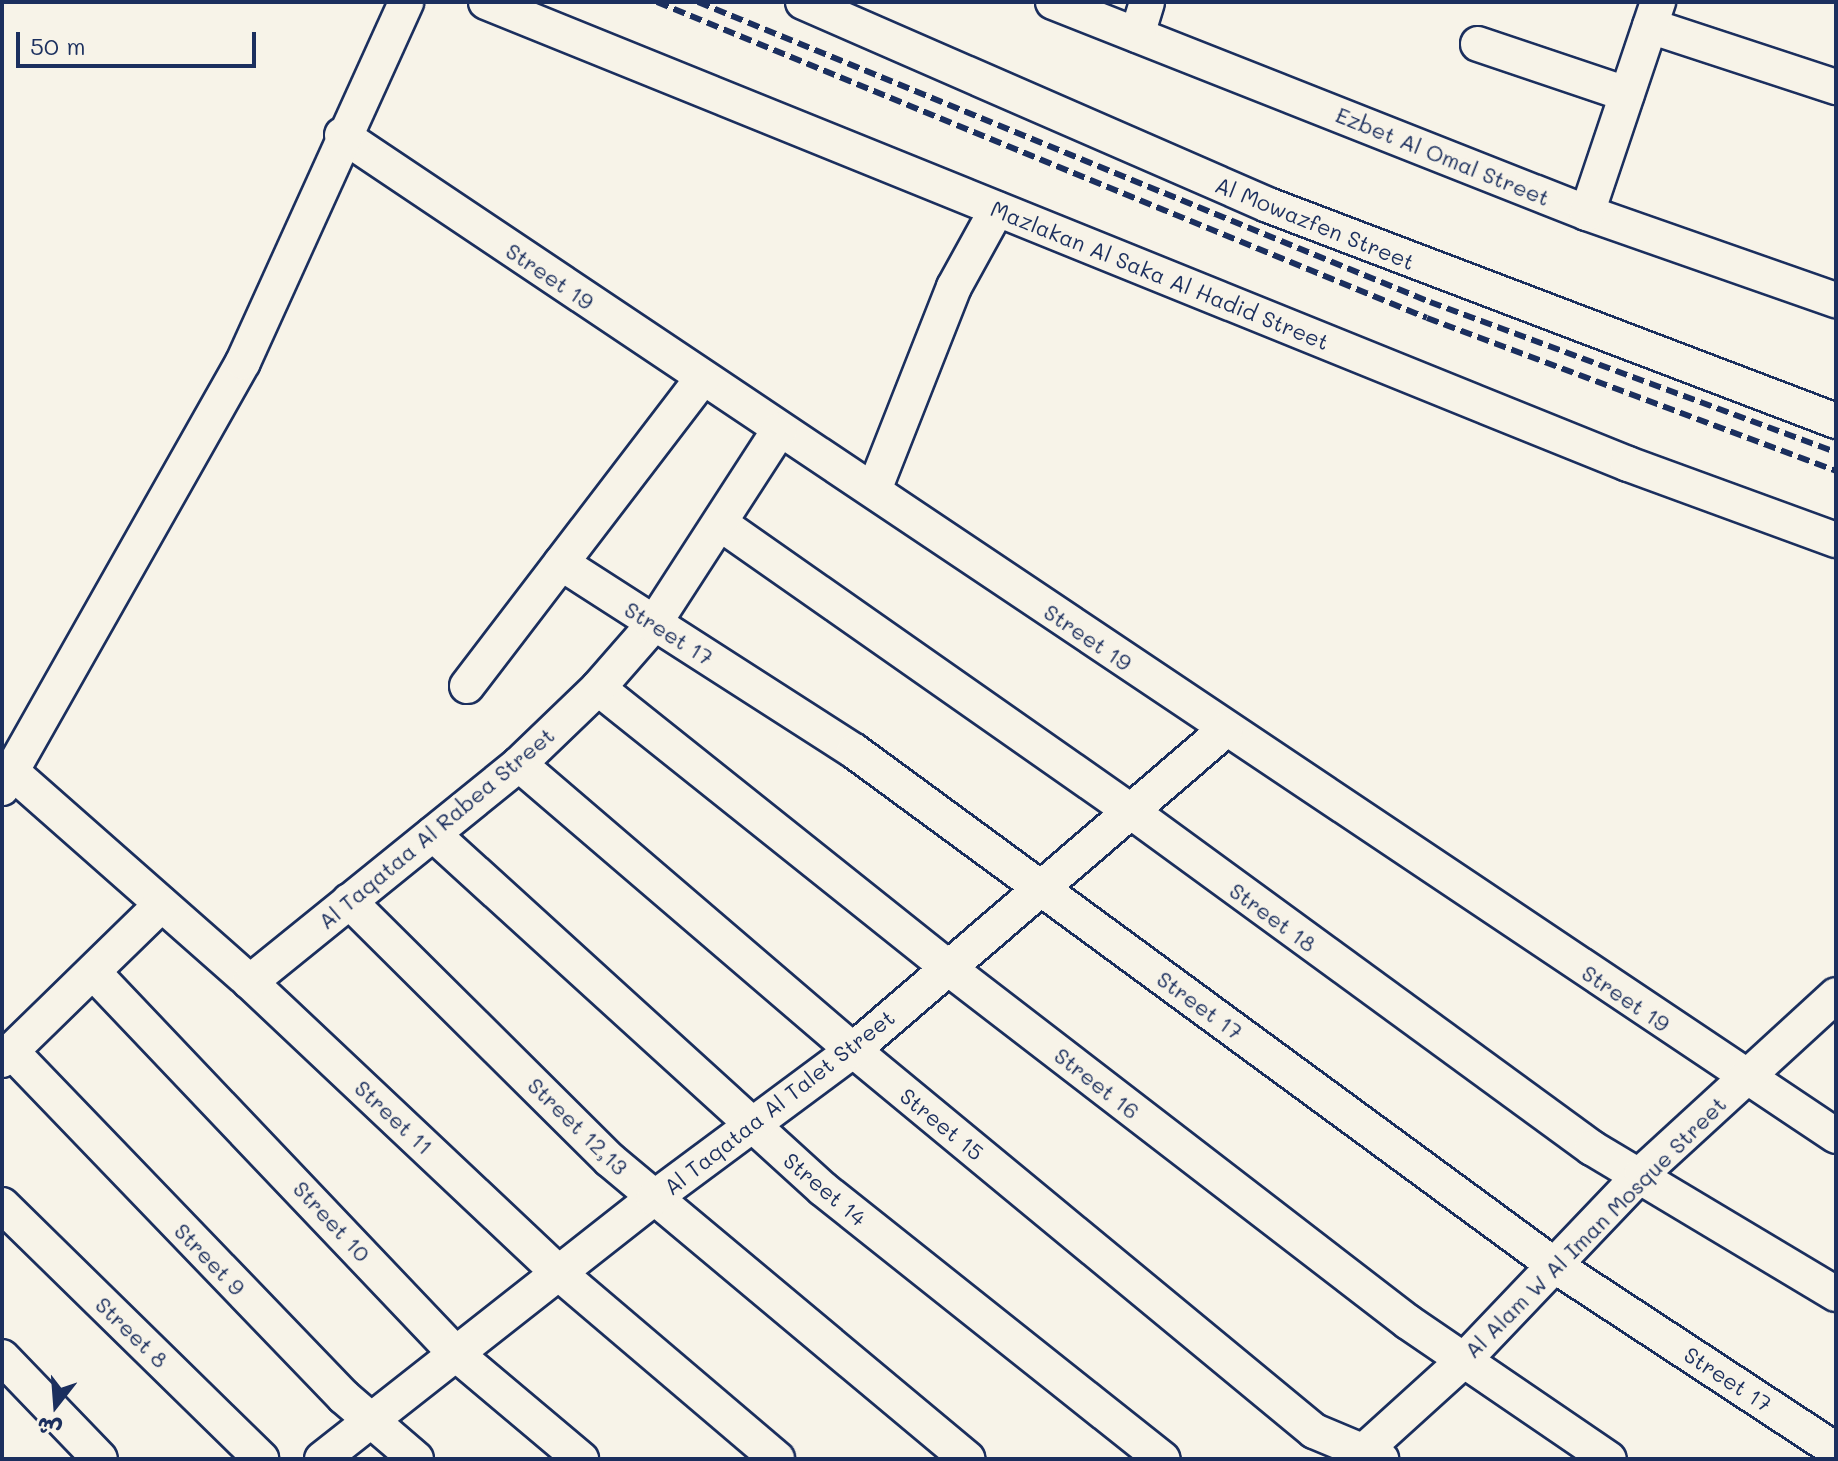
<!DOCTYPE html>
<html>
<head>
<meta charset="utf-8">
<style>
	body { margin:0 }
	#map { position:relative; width:1838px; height:1461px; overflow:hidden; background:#f7f3e8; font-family:Mali,"Playpen Sans Arabic",sans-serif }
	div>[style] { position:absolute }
	.roads { filter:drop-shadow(2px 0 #1b2f5e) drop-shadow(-2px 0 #1b2f5e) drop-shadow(0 2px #1b2f5e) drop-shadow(0 -2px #1b2f5e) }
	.minor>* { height:34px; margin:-17px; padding:0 17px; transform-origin:17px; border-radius:17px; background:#f7f3e8 }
	.rail>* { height:6px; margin-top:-3px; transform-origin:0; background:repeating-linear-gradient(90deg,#1b2f5e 0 12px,transparent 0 18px) }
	span { translate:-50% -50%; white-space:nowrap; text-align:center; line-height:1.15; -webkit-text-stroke:6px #f7f3e8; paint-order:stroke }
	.street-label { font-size:22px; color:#1b2f5e }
	.frame { position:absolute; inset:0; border:4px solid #1b2f5e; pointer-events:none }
	.north { position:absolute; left:16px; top:1365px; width:80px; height:80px; -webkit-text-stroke:6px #f7f3e8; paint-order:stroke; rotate:197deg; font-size:22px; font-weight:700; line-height:32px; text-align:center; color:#1b2f5e }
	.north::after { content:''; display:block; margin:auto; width:28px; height:36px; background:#1b2f5e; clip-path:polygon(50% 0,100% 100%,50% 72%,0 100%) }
	.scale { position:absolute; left:16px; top:32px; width:240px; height:36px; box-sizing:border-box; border:4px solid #1b2f5e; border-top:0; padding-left:10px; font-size:24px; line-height:28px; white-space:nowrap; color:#1b2f5e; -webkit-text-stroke:6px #f7f3e8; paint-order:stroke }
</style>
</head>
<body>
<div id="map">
	<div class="roads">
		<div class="minor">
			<i style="left:486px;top:2px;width:1232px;rotate:22.03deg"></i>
			<i style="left:1628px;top:464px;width:221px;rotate:20.1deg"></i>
			<i style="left:803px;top:2px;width:507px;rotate:23.58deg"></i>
			<i style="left:1268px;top:205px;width:608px;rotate:20.82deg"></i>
			<i style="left:1053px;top:2px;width:574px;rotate:21.56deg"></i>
			<i style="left:1587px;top:213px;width:264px;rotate:19.3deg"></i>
			<i style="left:1650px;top:26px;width:196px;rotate:18.2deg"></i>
			<i style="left:1137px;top:35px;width:34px;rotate:-73deg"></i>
			<i style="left:1478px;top:44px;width:157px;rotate:18.6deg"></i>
			<i style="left:342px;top:135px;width:1798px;rotate:33.82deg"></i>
			<i style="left:1587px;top:213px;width:223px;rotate:-71.4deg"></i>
			<i style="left:874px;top:490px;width:218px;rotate:-68.5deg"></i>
			<i style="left:954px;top:287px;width:89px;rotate:-61.1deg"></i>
			<i style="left:721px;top:524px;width:502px;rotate:35.02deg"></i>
			<i style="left:1132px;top:812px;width:570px;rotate:36.15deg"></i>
			<i style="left:1592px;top:1148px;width:284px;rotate:30.9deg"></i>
			<i style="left:561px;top:563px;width:348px;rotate:32.7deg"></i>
			<i style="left:854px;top:751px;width:868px;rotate:36.29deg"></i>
			<i style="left:1554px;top:1265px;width:337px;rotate:33.3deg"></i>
			<i style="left:467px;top:686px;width:387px;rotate:-52.6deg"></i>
			<i style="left:598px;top:688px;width:447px;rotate:38.6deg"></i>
			<i style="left:947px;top:967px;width:582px;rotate:37.6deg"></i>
			<i style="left:1408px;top:1322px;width:243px;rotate:34.3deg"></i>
			<i style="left:519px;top:764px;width:440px;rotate:40.6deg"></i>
			<i style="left:853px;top:1050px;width:598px;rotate:39.57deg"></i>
			<i style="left:1314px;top:1431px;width:73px;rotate:22.7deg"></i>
			<i style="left:12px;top:772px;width:317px;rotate:41.4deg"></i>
			<i style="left:250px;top:982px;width:426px;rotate:43.3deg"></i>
			<i style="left:560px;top:1274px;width:285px;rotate:40.4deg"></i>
			<i style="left:2px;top:788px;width:489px;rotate:-60.5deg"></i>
			<i style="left:243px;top:362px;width:395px;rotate:-65.6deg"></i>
			<i style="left:433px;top:834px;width:527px;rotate:42.31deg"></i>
			<i style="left:823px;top:1189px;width:434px;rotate:38.5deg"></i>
			<i style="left:349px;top:901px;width:368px;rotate:44.8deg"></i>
			<i style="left:610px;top:1160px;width:466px;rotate:39.9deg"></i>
			<i style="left:93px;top:972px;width:526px;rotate:46.46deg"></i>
			<i style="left:455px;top:1353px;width:165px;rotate:40.1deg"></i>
			<i style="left:250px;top:982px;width:346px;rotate:-39deg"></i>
			<i style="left:519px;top:764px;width:110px;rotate:-43.9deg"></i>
			<i style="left:598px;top:688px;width:84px;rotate:-48.9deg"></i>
			<i style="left:653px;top:625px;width:232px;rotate:-57.1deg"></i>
			<i style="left:11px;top:1051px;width:480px;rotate:46.1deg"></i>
			<i style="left:344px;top:1397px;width:95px;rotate:40.7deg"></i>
			<i style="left:2px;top:1060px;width:223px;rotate:-44.3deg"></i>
			<i style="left:2px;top:1205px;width:363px;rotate:44.4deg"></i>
			<i style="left:2px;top:1357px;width:141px;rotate:46.1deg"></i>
			<i style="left:322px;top:1459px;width:422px;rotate:-38.2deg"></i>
			<i style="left:654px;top:1198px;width:248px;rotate:-36.6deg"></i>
			<i style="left:853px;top:1050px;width:491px;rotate:-40.7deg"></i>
			<i style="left:1355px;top:1459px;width:147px;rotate:-42.2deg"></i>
			<i style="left:1464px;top:1360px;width:258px;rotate:-46.4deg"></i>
			<i style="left:1642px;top:1173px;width:263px;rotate:-42.5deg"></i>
		</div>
	</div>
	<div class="rail">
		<i style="left:657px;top:2px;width:832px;rotate:22.31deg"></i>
		<i style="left:1427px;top:318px;width:437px;rotate:20.5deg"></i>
		<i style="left:698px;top:2px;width:791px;rotate:22.29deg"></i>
		<i style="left:1430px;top:302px;width:433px;rotate:20.3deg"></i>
	</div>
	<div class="street-label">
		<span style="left:1443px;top:156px;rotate:22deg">Ezbet Al Omal Street</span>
		<span style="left:1315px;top:223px;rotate:22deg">Al Mowazfen Street</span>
		<span style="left:1160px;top:275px;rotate:22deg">Mazlakan Al Saka Al Hadid Street</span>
		<span style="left:550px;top:276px;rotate:34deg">Street 19</span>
		<span style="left:669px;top:633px;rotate:32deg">Street 17</span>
		<span style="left:1088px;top:637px;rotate:34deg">Street 19</span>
		<span style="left:436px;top:828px;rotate:-40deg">Al Taqataa Al Rabea Street</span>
		<span style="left:1273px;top:917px;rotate:36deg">Street 18</span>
		<span style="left:1626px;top:998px;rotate:34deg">Street 19</span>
		<span style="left:1200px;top:1005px;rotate:36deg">Street 17</span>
		<span style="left:1097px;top:1083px;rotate:38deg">Street 16</span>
		<span style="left:779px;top:1102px;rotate:-38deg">Al Taqataa Al Talet Street</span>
		<span style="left:394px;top:1117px;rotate:43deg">Street 11</span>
		<span style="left:942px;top:1124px;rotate:39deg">Street 15</span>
		<span style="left:578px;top:1126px;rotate:44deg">Street 12,13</span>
		<span style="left:825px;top:1189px;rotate:40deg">Street 14</span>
		<span style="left:332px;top:1221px;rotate:47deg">Street 10</span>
		<span style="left:1595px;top:1227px;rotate:-45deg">Al Alam W Al Iman Mosque Street</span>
		<span style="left:210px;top:1259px;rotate:46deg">Street 9</span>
		<span style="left:132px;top:1332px;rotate:44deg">Street 8</span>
		<span style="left:1728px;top:1379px;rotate:33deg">Street 17</span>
	</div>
	<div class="frame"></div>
	<div class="north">ش</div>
	<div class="scale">50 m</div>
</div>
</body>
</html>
